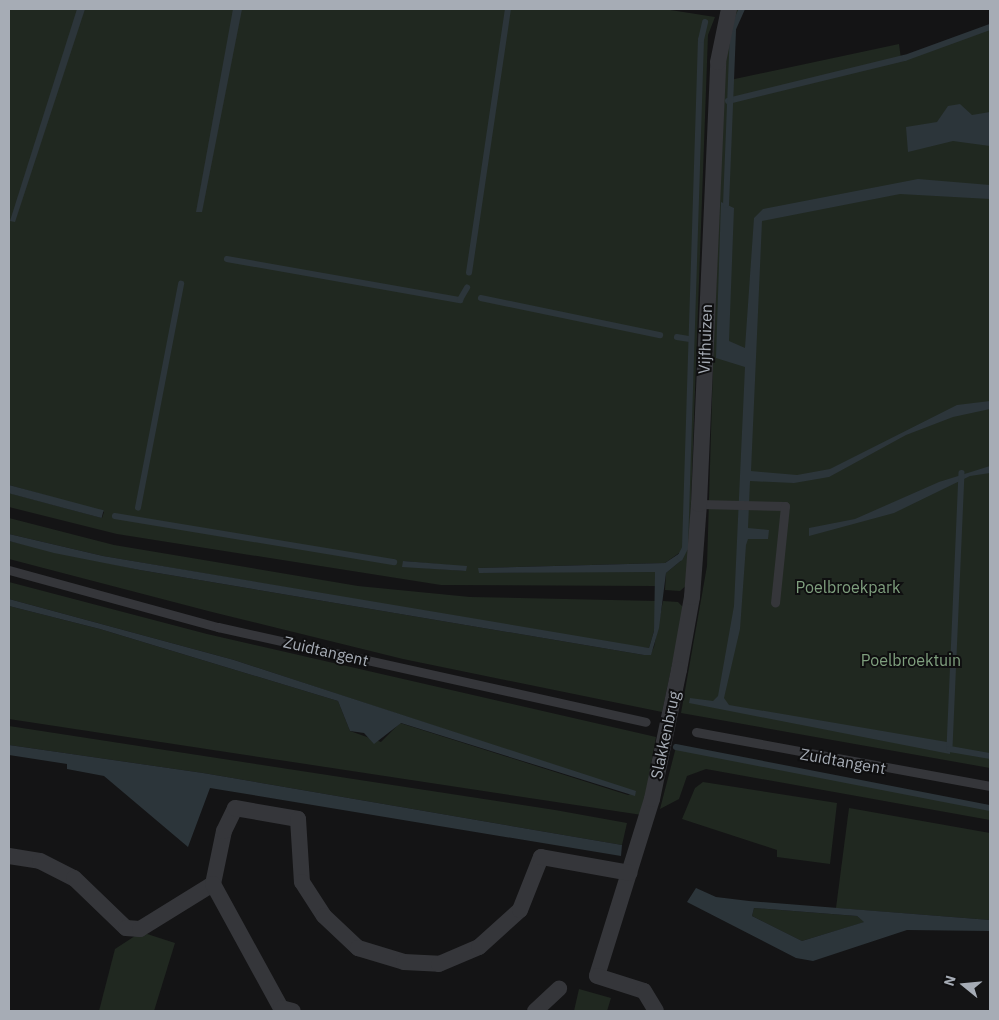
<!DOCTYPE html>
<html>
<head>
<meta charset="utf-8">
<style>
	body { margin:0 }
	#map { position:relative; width:999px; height:1020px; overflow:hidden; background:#141415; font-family:"IBM Plex Sans",sans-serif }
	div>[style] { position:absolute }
	.green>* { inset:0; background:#202820 }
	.water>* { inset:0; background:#2c353a; transform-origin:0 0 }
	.stream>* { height:5.5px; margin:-2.75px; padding:0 2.75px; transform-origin:2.75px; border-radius:2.75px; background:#2c353a }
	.service>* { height:9px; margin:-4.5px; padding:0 4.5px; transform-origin:4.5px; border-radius:4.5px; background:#35363a }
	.minor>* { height:16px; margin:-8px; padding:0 8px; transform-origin:8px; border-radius:8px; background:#35363a }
	.minor-bridge>* { height:16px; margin:-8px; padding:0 8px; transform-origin:8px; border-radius:8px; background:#35363a }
	span { translate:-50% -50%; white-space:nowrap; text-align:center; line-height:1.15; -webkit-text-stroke:4px #0f0f10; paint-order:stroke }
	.street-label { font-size:16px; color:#a6acb5 }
	.park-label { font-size:16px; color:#7f9f7e }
	.frame { position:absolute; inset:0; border:10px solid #a6acb5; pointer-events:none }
	.north { position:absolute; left:939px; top:960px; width:50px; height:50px; -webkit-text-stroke:4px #0f0f10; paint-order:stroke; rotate:287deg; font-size:14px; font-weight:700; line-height:20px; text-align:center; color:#a6acb5 }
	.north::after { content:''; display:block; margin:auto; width:18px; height:22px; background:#a6acb5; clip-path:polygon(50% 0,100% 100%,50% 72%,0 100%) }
</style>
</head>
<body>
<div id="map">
	<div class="green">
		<i style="clip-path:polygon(evenodd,9px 9px,664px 9px,715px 17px,708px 35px,688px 584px,680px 591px,665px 590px,666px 573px,683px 559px,679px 553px,665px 563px,479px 568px,479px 573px,648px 570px,656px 572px,656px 586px,441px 585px,117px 534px,9px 507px,9px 493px,102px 518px,104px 512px,9px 485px,9px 9px,403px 561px,448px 565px,466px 571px,427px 568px,403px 561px)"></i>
		<i style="clip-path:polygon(735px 9px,742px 9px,733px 29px,730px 80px,899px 44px,901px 59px,990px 27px,990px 768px,681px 713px,707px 566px,722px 66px)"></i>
		<i style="clip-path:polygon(9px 518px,114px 545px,358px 586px,470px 597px,657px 601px,654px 631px,649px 648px,633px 647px,103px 556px,9px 534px)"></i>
		<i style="clip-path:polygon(9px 541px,140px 570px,644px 655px,650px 655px,654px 647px,663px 601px,678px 602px,684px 608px,662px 712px,403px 659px,212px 612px,9px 559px)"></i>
		<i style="clip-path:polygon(9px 582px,207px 634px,656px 737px,642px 815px,9px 719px,9px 606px,100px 629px,338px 701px,350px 731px,381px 742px,400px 723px,628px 795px,636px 792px,234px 660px,9px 599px)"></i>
		<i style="clip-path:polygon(9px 726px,555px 810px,627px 823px,622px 845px,203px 773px,9px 745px)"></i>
		<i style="clip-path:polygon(676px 747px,990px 808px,990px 820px,706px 769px,687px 776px,679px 799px,660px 809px)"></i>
		<i style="clip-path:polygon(703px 782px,837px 803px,830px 864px,777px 857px,777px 850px,682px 819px,695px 788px)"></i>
		<i style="clip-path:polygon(849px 808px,990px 833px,990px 920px,836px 908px)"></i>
		<i style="clip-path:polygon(754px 908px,857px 916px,865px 922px,802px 941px,752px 916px)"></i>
		<i style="clip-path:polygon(141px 932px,175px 943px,154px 1011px,99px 1011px,115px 949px)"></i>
		<i style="clip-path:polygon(579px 989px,611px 998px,607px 1011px,574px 1011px)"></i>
	</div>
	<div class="water">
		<i style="clip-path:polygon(77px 9px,85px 9px,15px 222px,10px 221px)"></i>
		<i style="clip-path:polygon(233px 9px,242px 9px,202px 212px,196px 212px)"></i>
		<i style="clip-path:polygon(960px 104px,972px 115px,990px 112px,990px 146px,953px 141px,908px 152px,906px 127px,937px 122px,948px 106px)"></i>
		<i style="clip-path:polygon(918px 179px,990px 185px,990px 199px,900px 194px,762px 221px,751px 471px,797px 475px,830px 469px,957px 405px,990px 401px,990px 409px,953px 417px,906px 435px,829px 477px,794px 483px,750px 481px,748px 528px,769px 530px,768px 539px,748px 539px,746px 545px,740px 629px,724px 698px,729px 705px,947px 742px,951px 737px,950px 754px,689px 703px,690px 698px,713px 701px,718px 696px,734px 606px,745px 367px,716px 358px,721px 202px,734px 208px,729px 341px,745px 348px,754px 218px,763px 209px)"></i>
		<i style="clip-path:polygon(990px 466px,990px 473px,970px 476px,894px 513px,809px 536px,809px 528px,855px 519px,939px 482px)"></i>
		<i style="left:9px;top:485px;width:98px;height:8px;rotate:15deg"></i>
		<i style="clip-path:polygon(9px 534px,103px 556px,649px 648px,654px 631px,655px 572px,479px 573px,478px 568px,665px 563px,680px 553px,683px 559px,666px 573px,659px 628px,651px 655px,644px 655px,140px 570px,54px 553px,9px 541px)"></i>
		<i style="clip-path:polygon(403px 561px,467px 566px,466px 571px,402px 567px)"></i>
		<i style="clip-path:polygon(9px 599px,234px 660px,636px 791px,635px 796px,401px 723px,374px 744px,364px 733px,350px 731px,338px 701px,100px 629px,9px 606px)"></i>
		<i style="clip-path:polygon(9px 745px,203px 773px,622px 845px,621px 856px,210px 788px,188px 847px,104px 776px,67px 769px,67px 764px,9px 755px)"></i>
		<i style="clip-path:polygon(evenodd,696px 888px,716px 897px,749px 901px,990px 920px,990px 931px,907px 930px,813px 961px,796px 958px,687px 902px,696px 888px,754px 908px,857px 916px,864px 922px,802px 941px,752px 916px,754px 908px)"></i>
	</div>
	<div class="stream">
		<i style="left:728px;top:101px;width:182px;rotate:-13.7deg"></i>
		<i style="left:905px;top:58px;width:90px;rotate:-20deg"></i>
		<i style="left:726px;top:205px;width:176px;rotate:-87.7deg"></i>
		<i style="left:733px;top:29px;width:22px;rotate:-66deg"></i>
		<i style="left:227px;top:259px;width:237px;rotate:10deg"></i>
		<i style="left:460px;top:300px;width:14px;rotate:-60deg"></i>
		<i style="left:469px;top:273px;width:267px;rotate:-81.6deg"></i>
		<i style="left:481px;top:298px;width:183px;rotate:11.7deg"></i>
		<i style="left:677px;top:337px;width:13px;rotate:9deg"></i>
		<i style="left:962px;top:473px;width:276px;rotate:92.5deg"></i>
		<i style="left:950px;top:749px;width:41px;rotate:9.9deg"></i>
		<i style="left:138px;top:508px;width:228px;rotate:-79.1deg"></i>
		<i style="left:115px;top:516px;width:283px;rotate:9.4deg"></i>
		<i style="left:680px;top:558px;width:11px;rotate:-63deg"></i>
		<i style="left:685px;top:548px;width:508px;rotate:-88.2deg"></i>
		<i style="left:701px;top:40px;width:18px;rotate:-77deg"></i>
		<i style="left:676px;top:747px;width:320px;rotate:11deg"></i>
	</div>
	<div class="service">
		<i style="left:699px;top:504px;width:86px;rotate:1.3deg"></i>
		<i style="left:785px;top:506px;width:97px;rotate:95.9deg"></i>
		<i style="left:9px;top:570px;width:217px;rotate:15.3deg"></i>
		<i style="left:218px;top:627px;width:438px;rotate:12.5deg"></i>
		<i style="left:696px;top:732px;width:299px;rotate:10.4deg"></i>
	</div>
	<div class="minor">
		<i style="left:679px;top:670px;width:74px;rotate:-79.9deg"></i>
		<i style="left:692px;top:597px;width:93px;rotate:-85.7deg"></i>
		<i style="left:699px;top:504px;width:442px;rotate:-87.5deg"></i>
		<i style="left:718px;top:62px;width:54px;rotate:-78.3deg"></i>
		<i style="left:652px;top:799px;width:185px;rotate:107.3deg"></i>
		<i style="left:597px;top:976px;width:49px;rotate:17.7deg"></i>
		<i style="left:644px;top:991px;width:23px;rotate:59deg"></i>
		<i style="left:9px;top:856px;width:31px;rotate:9deg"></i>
		<i style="left:40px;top:861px;width:38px;rotate:27deg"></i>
		<i style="left:74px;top:878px;width:72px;rotate:43.9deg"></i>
		<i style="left:126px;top:928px;width:14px;rotate:4deg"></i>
		<i style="left:140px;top:929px;width:86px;rotate:-31.7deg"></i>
		<i style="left:213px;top:884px;width:54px;rotate:-78.3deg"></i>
		<i style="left:224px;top:831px;width:25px;rotate:-64deg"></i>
		<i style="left:235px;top:808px;width:64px;rotate:9.9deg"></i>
		<i style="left:298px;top:819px;width:63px;rotate:86.4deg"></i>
		<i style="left:302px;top:882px;width:40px;rotate:57.1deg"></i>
		<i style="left:324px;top:916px;width:47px;rotate:43.3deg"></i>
		<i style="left:358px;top:948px;width:48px;rotate:16.9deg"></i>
		<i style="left:404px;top:962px;width:35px;rotate:3deg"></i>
		<i style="left:439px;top:964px;width:43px;rotate:-23deg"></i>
		<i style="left:479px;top:947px;width:55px;rotate:-42.1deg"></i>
		<i style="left:520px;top:910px;width:57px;rotate:-68.4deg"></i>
		<i style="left:541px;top:857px;width:90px;rotate:10.2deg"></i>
		<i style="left:213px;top:884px;width:141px;rotate:61.3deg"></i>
		<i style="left:281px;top:1008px;width:12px;rotate:14deg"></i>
		<i style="left:535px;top:1011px;width:33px;rotate:-43deg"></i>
	</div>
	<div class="minor-bridge">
		<i style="left:652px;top:799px;width:132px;rotate:-78.2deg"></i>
	</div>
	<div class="street-label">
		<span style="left:705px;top:339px;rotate:-88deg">Vijfhuizen</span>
		<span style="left:326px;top:651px;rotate:13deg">Zuidtangent</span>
		<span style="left:665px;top:735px;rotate:-78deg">Slakkenbrug</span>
		<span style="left:843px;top:761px;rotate:10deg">Zuidtangent</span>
	</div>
	<div class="park-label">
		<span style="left:848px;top:587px">Poelbroekpark</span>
		<span style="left:911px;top:660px">Poelbroektuin</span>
	</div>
	<div class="frame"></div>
	<div class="north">N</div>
</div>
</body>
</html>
